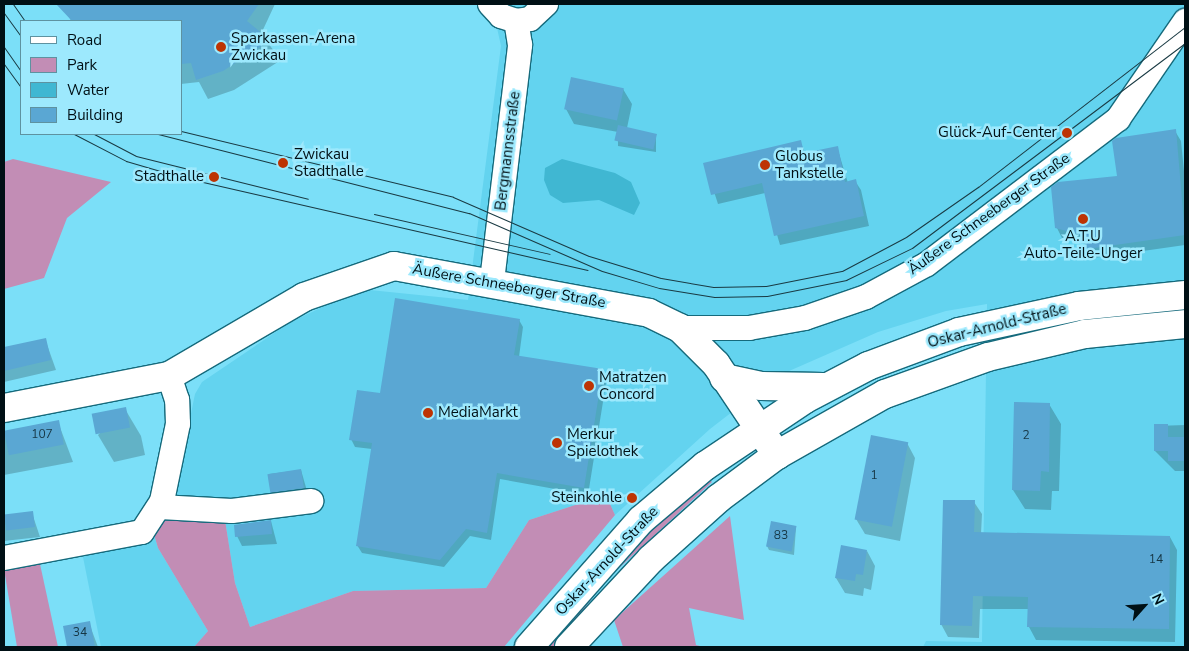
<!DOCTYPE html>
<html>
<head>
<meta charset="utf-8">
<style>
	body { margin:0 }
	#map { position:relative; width:1189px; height:651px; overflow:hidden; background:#7bdff8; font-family:"Nunito Sans",sans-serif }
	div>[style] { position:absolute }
	.built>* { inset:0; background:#63d3ef }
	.green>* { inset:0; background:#c28db5 }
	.water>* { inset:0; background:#40b7d2 }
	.shadow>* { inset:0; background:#0003 }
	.building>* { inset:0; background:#5aa7d3; transform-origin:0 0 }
	.roads { filter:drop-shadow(1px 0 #156a7c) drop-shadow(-1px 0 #156a7c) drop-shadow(0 1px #156a7c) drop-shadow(0 -1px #156a7c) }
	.minor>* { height:24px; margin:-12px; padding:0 12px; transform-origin:12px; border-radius:12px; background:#fff }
	.major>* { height:28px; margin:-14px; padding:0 14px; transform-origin:14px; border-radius:14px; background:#fff }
	.tram>* { height:1px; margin:-0.5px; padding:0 0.5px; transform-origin:0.5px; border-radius:0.5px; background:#193a43 }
	.dots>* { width:14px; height:14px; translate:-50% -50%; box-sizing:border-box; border:2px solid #9de9fd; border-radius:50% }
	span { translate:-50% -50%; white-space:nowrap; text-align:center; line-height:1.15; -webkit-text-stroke:5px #9de9fd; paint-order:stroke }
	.number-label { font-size:12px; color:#163644 }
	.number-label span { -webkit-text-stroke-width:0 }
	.poi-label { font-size:15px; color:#001015 }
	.left { translate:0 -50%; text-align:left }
	.right { translate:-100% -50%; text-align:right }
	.street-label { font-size:15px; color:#001015 }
	.frame { position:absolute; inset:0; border:5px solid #001015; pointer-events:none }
	.legend { position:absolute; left:20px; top:20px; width:162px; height:115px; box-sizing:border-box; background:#9de9fd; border:1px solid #5e92a0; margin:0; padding:6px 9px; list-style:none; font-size:15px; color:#001015 }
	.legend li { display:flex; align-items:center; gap:10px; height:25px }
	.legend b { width:25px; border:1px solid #5e92a0 }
	.north { position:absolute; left:1119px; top:581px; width:50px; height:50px; -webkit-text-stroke:4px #9de9fd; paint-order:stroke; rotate:64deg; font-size:14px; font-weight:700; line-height:20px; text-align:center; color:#001015 }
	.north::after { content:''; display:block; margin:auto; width:18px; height:22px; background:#001015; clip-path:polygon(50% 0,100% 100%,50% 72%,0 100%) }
</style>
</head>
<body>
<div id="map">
	<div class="built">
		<i style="clip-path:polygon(479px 4px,1185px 4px,1185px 647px,923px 647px,926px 641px,982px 642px,987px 304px,946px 311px,878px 332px,780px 375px,710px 429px,615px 515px,606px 495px,529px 520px,486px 588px,353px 591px,250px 627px,235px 583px,225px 520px,170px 516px,195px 394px,202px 382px,289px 323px,360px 289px,468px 300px,501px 46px,497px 28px)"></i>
		<i style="clip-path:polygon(153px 531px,158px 548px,208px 631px,194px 647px,101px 647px,83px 557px)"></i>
	</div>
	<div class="green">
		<i style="clip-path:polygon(13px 159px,111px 182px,67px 218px,44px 278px,4px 289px,4px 162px)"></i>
		<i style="clip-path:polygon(707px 477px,712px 482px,606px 580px,555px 647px,541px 647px,626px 548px)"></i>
		<i style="clip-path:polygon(606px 495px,615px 515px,504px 647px,194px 647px,208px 631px,158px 548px,153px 531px,170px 516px,225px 520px,235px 583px,250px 627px,353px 591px,486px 588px,529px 520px)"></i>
		<i style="clip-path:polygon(730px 516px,744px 620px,689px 608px,696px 645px,704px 647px,623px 647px,614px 620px)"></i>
		<i style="clip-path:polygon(40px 564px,58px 647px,17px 647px,4px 569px)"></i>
	</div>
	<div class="water">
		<i style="clip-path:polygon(562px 159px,615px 173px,631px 182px,640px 203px,634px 215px,599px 200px,563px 203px,550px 195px,544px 180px,545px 168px)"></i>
	</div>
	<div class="shadow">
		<i style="clip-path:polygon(63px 4px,275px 4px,261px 34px,281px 60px,234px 90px,208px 99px,199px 82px,181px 84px,181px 21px,71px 21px)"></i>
		<i style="clip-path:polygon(623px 89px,632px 104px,627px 128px,656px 135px,656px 152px,618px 146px,618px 132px,574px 124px,566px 109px)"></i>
		<i style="clip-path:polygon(1175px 131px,1181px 141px,1185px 181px,1185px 245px,1094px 258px,1086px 244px,1062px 238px,1057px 228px)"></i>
		<i style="clip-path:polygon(800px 142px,806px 154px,837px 147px,848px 183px,855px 181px,861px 190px,869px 226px,780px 245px,765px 193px,718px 204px,705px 164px)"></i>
		<i style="clip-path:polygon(519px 320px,523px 327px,519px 357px,602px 370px,607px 377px,588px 495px,500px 479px,491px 540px,470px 536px,444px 567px,362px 553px,357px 545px,372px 449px,355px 447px,351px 439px,381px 394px)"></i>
		<i style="clip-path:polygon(45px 339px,56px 370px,4px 382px,4px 348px)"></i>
		<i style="clip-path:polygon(1049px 404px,1061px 424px,1059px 491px,1052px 491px,1051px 510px,1025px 509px,1013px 490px)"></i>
		<i style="clip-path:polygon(125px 409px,141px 436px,145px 455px,114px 462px,98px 435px)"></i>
		<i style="clip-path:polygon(58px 422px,73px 462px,4px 475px,4px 432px)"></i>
		<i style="clip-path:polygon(1185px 425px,1185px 471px,1175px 471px,1155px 451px,1155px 426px)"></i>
		<i style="clip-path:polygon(907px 443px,915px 458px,900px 541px,865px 534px,856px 519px)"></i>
		<i style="clip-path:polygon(301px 470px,309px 498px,277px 502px,269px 474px)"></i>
		<i style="clip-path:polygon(974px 502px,982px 514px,981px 534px,1170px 537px,1177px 550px,1175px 642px,1036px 640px,1029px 627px,1029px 609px,980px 609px,979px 638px,948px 637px,941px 624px)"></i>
		<i style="clip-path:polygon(32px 513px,40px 537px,4px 541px,4px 516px)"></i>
		<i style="clip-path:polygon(271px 521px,277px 544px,242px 546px,237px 536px)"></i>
		<i style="clip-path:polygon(796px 528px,794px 555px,769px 550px,767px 546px)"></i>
		<i style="clip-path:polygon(867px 551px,875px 566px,871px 590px,864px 588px,863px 596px,845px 593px,836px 578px)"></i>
		<i style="clip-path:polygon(89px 623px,98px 647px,68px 647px,65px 627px)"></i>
	</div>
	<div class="building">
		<i style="clip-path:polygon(56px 4px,259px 4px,247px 21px,270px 40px,223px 71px,196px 80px,191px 63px,181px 64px,181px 21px,72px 21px)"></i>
		<i style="left:571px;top:77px;width:54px;height:33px;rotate:12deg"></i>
		<i style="left:618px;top:125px;width:40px;height:16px;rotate:13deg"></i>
		<i style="clip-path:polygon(1176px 129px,1185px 235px,1087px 249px,1082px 235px,1055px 228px,1051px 187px,1058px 182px,1117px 176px,1112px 141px,1116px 138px)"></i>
		<i style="clip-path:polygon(801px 140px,804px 153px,838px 146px,845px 182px,856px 179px,864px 216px,774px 236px,762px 183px,711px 195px,703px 163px)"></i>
		<i style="clip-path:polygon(395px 298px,520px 319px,514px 355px,603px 369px,584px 488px,497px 473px,487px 533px,466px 529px,440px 560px,356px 546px,372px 443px,349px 440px,357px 390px,380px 393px)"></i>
		<i style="clip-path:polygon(46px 338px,51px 360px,4px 371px,4px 347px)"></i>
		<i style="clip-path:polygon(1014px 402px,1050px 403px,1049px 472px,1041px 471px,1040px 491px,1012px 490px)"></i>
		<i style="left:126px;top:407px;width:21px;height:35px;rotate:79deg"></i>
		<i style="left:59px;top:420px;width:25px;height:56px;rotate:79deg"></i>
		<i style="clip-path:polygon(1154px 424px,1168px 424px,1168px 437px,1185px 437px,1185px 461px,1168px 461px,1168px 451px,1154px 451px)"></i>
		<i style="left:871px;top:435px;width:38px;height:86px;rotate:11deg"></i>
		<i style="left:301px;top:469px;width:19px;height:34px;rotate:81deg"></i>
		<i style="clip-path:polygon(943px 500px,975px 500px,974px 532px,1170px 536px,1169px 629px,1027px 627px,1028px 597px,973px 596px,972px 626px,940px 625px)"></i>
		<i style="left:33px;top:511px;width:16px;height:29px;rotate:83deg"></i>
		<i style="clip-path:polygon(271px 520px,272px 534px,235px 537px,234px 525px)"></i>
		<i style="left:771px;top:521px;width:26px;height:26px;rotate:11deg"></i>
		<i style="clip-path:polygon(841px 545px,867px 550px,863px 575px,856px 574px,855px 581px,835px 578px)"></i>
		<i style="clip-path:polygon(90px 621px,95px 647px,67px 647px,63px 626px)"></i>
	</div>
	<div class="roads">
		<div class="minor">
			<i style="left:490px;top:4px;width:16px;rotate:47deg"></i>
			<i style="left:501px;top:16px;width:16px;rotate:18deg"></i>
			<i style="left:516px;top:21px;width:14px;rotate:-8deg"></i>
			<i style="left:530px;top:19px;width:22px;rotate:-43deg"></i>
			<i style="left:492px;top:281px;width:238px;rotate:-83.2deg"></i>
			<i style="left:520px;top:45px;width:24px;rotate:-99deg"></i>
			<i style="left:680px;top:328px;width:69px"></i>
			<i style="left:749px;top:328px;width:57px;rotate:-10.1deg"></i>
			<i style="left:805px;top:318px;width:65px;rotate:-19deg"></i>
			<i style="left:866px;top:297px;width:69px;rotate:-28.4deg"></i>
			<i style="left:927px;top:264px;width:240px;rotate:-37.2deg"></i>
			<i style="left:1118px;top:119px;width:119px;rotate:-55.6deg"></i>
			<i style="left:160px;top:507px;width:72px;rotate:3.2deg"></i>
			<i style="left:232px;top:511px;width:80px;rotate:-7.2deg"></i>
			<i style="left:4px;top:558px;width:140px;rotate:-10.7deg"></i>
			<i style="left:142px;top:532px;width:37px;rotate:-57deg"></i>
			<i style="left:162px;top:501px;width:79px;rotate:-78.3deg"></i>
			<i style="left:178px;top:424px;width:24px;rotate:-92deg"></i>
			<i style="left:177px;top:400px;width:25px;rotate:-108deg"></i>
		</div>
		<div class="major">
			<i style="left:724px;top:378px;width:38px;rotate:12deg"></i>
			<i style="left:761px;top:386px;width:63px;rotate:0.9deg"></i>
			<i style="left:4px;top:408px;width:168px;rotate:-11deg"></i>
			<i style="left:169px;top:376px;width:156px;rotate:-30.3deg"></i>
			<i style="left:304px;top:297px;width:95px;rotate:-19deg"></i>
			<i style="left:394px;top:266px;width:259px;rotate:10.4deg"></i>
			<i style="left:649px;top:313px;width:34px;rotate:26deg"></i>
			<i style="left:680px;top:328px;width:51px;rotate:45deg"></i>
			<i style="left:716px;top:364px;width:110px;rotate:56.2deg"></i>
			<i style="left:529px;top:647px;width:169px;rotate:-48.6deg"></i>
			<i style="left:641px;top:520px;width:84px;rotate:-40.2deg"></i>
			<i style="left:705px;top:466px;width:120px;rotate:-33.8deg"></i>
			<i style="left:805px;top:399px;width:71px;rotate:-27.6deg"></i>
			<i style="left:868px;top:366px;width:97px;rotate:-20.5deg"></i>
			<i style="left:959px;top:332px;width:123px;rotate:-12.2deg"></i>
			<i style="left:1079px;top:306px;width:107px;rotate:-5.9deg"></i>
			<i style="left:569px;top:647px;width:120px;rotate:-47deg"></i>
			<i style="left:651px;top:559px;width:91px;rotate:-41.9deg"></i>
			<i style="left:719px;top:498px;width:72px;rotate:-36.6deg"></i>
			<i style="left:777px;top:455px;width:124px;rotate:-29.5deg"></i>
			<i style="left:885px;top:394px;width:109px;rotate:-19.8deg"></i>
			<i style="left:988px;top:357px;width:100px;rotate:-13.3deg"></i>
			<i style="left:1085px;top:334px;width:100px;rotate:-5.7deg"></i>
		</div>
	</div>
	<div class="tram">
		<i style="left:13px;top:4px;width:21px;rotate:55deg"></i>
		<i style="left:4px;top:13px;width:29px;rotate:54deg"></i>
		<i style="left:4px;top:47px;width:29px;rotate:55deg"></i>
		<i style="left:4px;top:64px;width:29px;rotate:54deg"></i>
		<i style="left:181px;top:131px;width:280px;rotate:13.6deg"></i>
		<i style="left:453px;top:197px;width:148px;rotate:23.5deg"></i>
		<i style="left:589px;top:256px;width:75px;rotate:17deg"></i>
		<i style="left:661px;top:278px;width:53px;rotate:9.8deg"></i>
		<i style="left:713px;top:287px;width:53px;rotate:-1.1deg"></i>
		<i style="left:766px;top:286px;width:77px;rotate:-11.2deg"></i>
		<i style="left:842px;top:271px;width:72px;rotate:-28deg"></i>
		<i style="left:906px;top:237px;width:88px;rotate:-34.8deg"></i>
		<i style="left:978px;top:187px;width:262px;rotate:-37.7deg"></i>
		<i style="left:74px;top:134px;width:59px;rotate:27.4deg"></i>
		<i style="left:126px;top:161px;width:57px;rotate:16.2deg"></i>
		<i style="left:181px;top:177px;width:417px;rotate:12.9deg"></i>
		<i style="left:94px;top:134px;width:47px;rotate:27.6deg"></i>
		<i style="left:136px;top:156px;width:177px;rotate:14deg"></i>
		<i style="left:158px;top:134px;width:321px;rotate:14.3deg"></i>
		<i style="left:469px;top:213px;width:145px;rotate:23.6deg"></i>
		<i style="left:602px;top:271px;width:59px;rotate:16.6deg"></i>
		<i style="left:659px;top:288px;width:56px;rotate:9.3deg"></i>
		<i style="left:714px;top:297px;width:53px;rotate:-1.1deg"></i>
		<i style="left:767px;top:296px;width:81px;rotate:-11.4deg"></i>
		<i style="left:846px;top:280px;width:73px;rotate:-25.9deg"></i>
		<i style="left:912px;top:248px;width:341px;rotate:-36.9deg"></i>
		<i style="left:374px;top:214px;width:180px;rotate:12.8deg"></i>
	</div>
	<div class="dots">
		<i style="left:221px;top:47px;background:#bd3404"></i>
		<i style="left:1067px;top:133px;background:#bd3404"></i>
		<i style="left:283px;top:163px;background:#bd3404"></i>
		<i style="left:765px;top:165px;background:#bd3404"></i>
		<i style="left:214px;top:177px;background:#bd3404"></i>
		<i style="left:1083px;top:219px;background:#bd3404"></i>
		<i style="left:589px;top:386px;background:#bd3404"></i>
		<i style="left:428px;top:413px;background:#bd3404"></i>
		<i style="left:557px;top:443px;background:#bd3404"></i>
		<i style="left:632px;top:498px;background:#bd3404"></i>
	</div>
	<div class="number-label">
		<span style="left:42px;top:435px">107</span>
		<span style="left:1026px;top:436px">2</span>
		<span style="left:874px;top:476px">1</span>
		<span style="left:781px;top:536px">83</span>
		<span style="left:1156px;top:560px">14</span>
		<span style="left:80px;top:633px">34</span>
	</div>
	<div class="poi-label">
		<span class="left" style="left:231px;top:47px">Sparkassen-Arena<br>Zwickau</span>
		<span class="right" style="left:1057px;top:133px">Glück-Auf-Center</span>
		<span class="left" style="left:294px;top:163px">Zwickau<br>Stadthalle</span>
		<span class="left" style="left:775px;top:165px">Globus<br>Tankstelle</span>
		<span class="right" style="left:204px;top:177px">Stadthalle</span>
		<span style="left:1083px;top:245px">A.T.U<br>Auto-Teile-Unger</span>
		<span class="left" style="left:599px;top:386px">Matratzen<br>Concord</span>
		<span class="left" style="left:438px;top:413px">MediaMarkt</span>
		<span class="left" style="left:567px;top:443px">Merkur<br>Spielothek</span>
		<span class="right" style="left:622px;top:498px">Steinkohle</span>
	</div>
	<div class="street-label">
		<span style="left:508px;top:151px;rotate:-83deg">Bergmannsstraße</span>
		<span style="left:989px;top:214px;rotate:-36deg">Äußere Schneeberger Straße</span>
		<span style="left:509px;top:286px;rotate:10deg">Äußere Schneeberger Straße</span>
		<span style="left:997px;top:326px;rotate:-14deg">Oskar-Arnold-Straße</span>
		<span style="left:607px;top:561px;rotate:-47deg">Oskar-Arnold-Straße</span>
	</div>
	<div class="frame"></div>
	<ul class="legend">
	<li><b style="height:6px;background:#fff"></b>Road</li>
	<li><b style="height:14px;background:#c28db5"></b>Park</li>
	<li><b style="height:14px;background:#40b7d2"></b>Water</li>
	<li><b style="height:14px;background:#5aa7d3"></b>Building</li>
	</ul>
	<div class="north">N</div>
</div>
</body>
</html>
